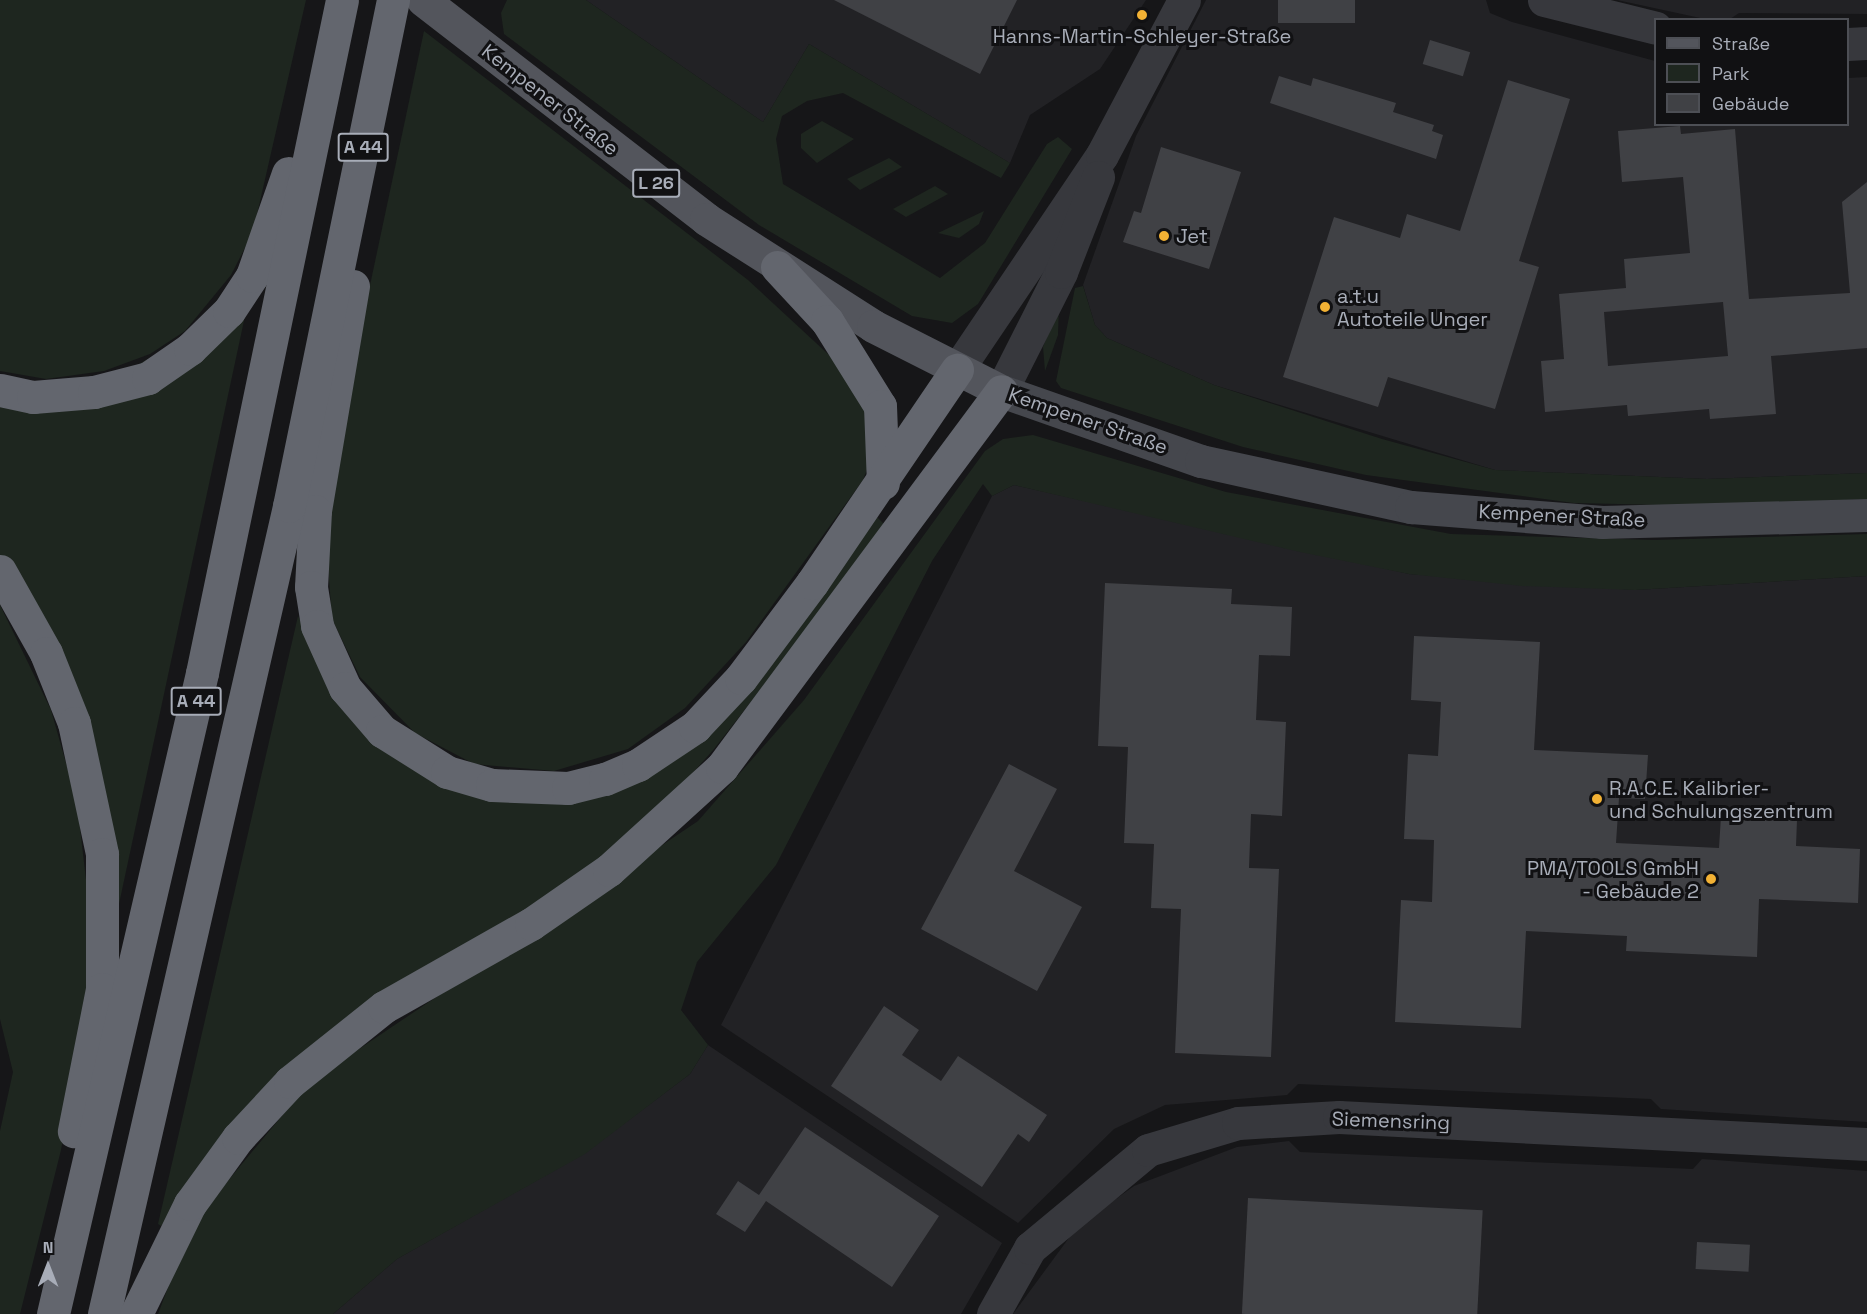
<!DOCTYPE html>
<html>
<head>
<meta charset="utf-8">
<style>
	body { margin:0 }
	#map { position:relative; width:1867px; height:1314px; overflow:hidden; background:#161618; font-family:"Space Grotesk",sans-serif }
	div>[style] { position:absolute }
	.built>* { inset:0; background:#222225 }
	.green>* { inset:0; background:#1e261f }
	.building>* { inset:0; background:#404145; transform-origin:0 0 }
	.minor>* { height:33px; margin:-16.5px; padding:0 16.5px; transform-origin:16.5px; border-radius:16.5px; background:#37383d }
	.secondary>* { height:33px; margin:-16.5px; padding:0 16.5px; transform-origin:16.5px; border-radius:16.5px; background:#45474d }
	.primary>* { height:33px; margin:-16.5px; padding:0 16.5px; transform-origin:16.5px; border-radius:16.5px; background:#53555c }
	.motorway>* { height:33px; margin:-16.5px; padding:0 16.5px; transform-origin:16.5px; border-radius:16.5px; background:#63666e }
	.dots>* { width:16px; height:16px; translate:-50% -50%; box-sizing:border-box; border:3px solid #111113; border-radius:50% }
	span { translate:-50% -50%; white-space:nowrap; text-align:center; line-height:1.15; -webkit-text-stroke:6px #111113; paint-order:stroke }
	.shield-label span { padding:2px 4px; background:#111113; border:2px solid; border-radius:4px; -webkit-text-stroke-width:0 }
	.shield-label { font-size:18px; color:#a8adb8; font-weight:700 }
	.poi-label { font-size:20px; color:#a8adb8 }
	.left { translate:0 -50%; text-align:left }
	.right { translate:-100% -50%; text-align:right }
	.street-label { font-size:20px; color:#a8adb8 }
	.legend { position:absolute; left:1654px; top:18px; width:195px; height:108px; box-sizing:border-box; background:#111113; border:2px solid #4d4f55; margin:0; padding:8px 10px; list-style:none; font-size:18px; color:#a8adb8 }
	.legend li { display:flex; align-items:center; gap:12px; height:30px }
	.legend b { width:30px; border:2px solid #4d4f55 }
	.north { position:absolute; left:18px; top:1236px; width:60px; height:60px; -webkit-text-stroke:4px #111113; paint-order:stroke; rotate:0deg; font-size:16px; font-weight:700; line-height:24px; text-align:center; color:#a8adb8 }
	.north::after { content:''; display:block; margin:auto; width:21px; height:27px; background:#a8adb8; clip-path:polygon(50% 0,100% 100%,50% 72%,0 100%) }
</style>
</head>
<body>
<div id="map">
	<div class="built">
		<i style="clip-path:polygon(586px 0,1146px 0,1100px 69px,1030px 115px,1010px 163px,809px 44px,763px 122px)"></i>
		<i style="clip-path:polygon(1206px 0,1486px 0,1490px 13px,1512px 22px,1655px 61px,1656px 124px,1848px 124px,1848px 78px,1867px 77px,1867px 473px,1707px 479px,1495px 470px,1214px 385px,1107px 338px,1095px 325px,1083px 285px,1136px 136px)"></i>
		<i style="clip-path:polygon(1617px 0,1867px 0,1867px 14px,1739px 13px,1730px 19px,1705px 19px)"></i>
		<i style="clip-path:polygon(1014px 485px,1409px 574px,1635px 590px,1867px 576px,1867px 1122px,1661px 1109px,1651px 1099px,1298px 1084px,1287px 1095px,1165px 1105px,1114px 1129px,1018px 1223px,721px 1025px,992px 496px)"></i>
		<i style="clip-path:polygon(708px 1045px,1002px 1243px,961px 1314px,333px 1314px,397px 1259px,585px 1153px,690px 1074px)"></i>
		<i style="clip-path:polygon(1289px 1141px,1300px 1152px,1693px 1169px,1702px 1159px,1867px 1171px,1867px 1314px,1013px 1314px,1077px 1227px,1134px 1186px,1237px 1147px)"></i>
	</div>
	<div class="green">
		<i style="clip-path:polygon(0 0,306px 0,253px 232px,231px 275px,185px 331px,150px 354px,104px 371px,46px 379px,0 371px)"></i>
		<i style="clip-path:polygon(507px 0,586px 0,763px 122px,809px 44px,1010px 163px,1001px 178px,843px 93px,807px 101px,782px 116px,776px 139px,783px 184px,940px 278px,985px 243px,1047px 144px,1058px 137px,1072px 149px,978px 304px,952px 323px,912px 316px,759px 225px,504px 34px,501px 13px)"></i>
		<i style="clip-path:polygon(424px 31px,748px 280px,855px 379px,867px 400px,871px 459px,863px 480px,746px 642px,685px 708px,628px 749px,554px 771px,474px 764px,415px 733px,360px 677px,332px 619px,326px 539px,335px 450px)"></i>
		<i style="clip-path:polygon(822px 121px,854px 139px,817px 163px,801px 148px,801px 134px)"></i>
		<i style="clip-path:polygon(889px 158px,902px 167px,860px 190px,847px 179px)"></i>
		<i style="clip-path:polygon(935px 186px,948px 194px,906px 217px,893px 209px)"></i>
		<i style="clip-path:polygon(984px 211px,979px 224px,959px 238px,938px 233px)"></i>
		<i style="clip-path:polygon(1083px 286px,1095px 325px,1107px 338px,1214px 385px,1382px 439px,1495px 470px,1707px 479px,1867px 473px,1867px 499px,1707px 506px,1574px 503px,1366px 475px,1243px 447px,1061px 388px,1056px 381px,1075px 288px)"></i>
		<i style="clip-path:polygon(248px 302px,119px 904px,0 555px,0 400px,67px 405px)"></i>
		<i style="clip-path:polygon(1059px 304px,1058px 335px,1045px 371px,1043px 347px)"></i>
		<i style="clip-path:polygon(1033px 435px,1226px 492px,1451px 534px,1654px 540px,1867px 534px,1867px 576px,1635px 590px,1522px 586px,1409px 574px,1300px 552px,1014px 485px,992px 496px,983px 484px,932px 561px,776px 865px,697px 962px,681px 1010px,708px 1045px,690px 1074px,585px 1154px,397px 1259px,333px 1314px,158px 1314px,192px 1224px,310px 1082px,698px 821px,804px 700px,985px 451px,1003px 439px)"></i>
		<i style="clip-path:polygon(874px 514px,884px 524px,845px 581px,714px 749px,645px 827px,558px 897px,376px 1002px,161px 1226px,158px 1224px,298px 616px,315px 650px,471px 790px,646px 770px)"></i>
		<i style="clip-path:polygon(0 605px,51px 710px,77px 802px,88px 897px,87px 1006px,61px 1150px,20px 1314px,0 1314px,0 1131px,13px 1072px,0 1019px)"></i>
	</div>
	<div class="building">
		<i style="clip-path:polygon(834px 0,1017px 0,980px 74px)"></i>
		<i style="left:1278px;top:0;width:77px;height:23px"></i>
		<i style="left:1430px;top:40px;width:42px;height:25px;rotate:17deg"></i>
		<i style="clip-path:polygon(1279px 76px,1311px 86px,1313px 78px,1396px 103px,1393px 112px,1434px 125px,1432px 131px,1443px 135px,1436px 159px,1270px 103px)"></i>
		<i style="clip-path:polygon(1508px 80px,1570px 99px,1519px 261px,1539px 267px,1495px 409px,1388px 377px,1378px 407px,1283px 377px,1334px 217px,1400px 238px,1407px 214px,1460px 231px)"></i>
		<i style="clip-path:polygon(evenodd,1680px 126px,1681px 134px,1735px 129px,1749px 299px,1850px 293px,1842px 202px,1867px 182px,1867px 348px,1771px 356px,1776px 414px,1710px 419px,1709px 409px,1628px 416px,1627px 405px,1545px 412px,1541px 361px,1564px 359px,1559px 294px,1626px 288px,1624px 259px,1690px 253px,1683px 177px,1622px 182px,1618px 131px,1680px 126px,1723px 302px,1728px 356px,1608px 366px,1604px 312px,1723px 302px)"></i>
		<i style="clip-path:polygon(1161px 147px,1241px 172px,1209px 269px,1123px 242px,1134px 211px,1141px 213px)"></i>
		<i style="clip-path:polygon(1105px 583px,1232px 589px,1231px 604px,1292px 607px,1290px 656px,1259px 655px,1256px 720px,1286px 722px,1282px 816px,1251px 814px,1249px 868px,1279px 869px,1271px 1057px,1175px 1053px,1181px 909px,1151px 908px,1154px 844px,1124px 843px,1128px 747px,1098px 746px)"></i>
		<i style="clip-path:polygon(1414px 636px,1540px 642px,1534px 750px,1648px 755px,1645px 799px,1619px 798px,1616px 843px,1719px 848px,1721px 816px,1797px 820px,1796px 846px,1860px 849px,1858px 903px,1759px 899px,1757px 957px,1626px 951px,1627px 936px,1526px 931px,1521px 1028px,1395px 1022px,1401px 900px,1432px 902px,1434px 840px,1404px 839px,1408px 754px,1438px 756px,1441px 702px,1411px 700px)"></i>
		<i style="clip-path:polygon(1009px 764px,1057px 789px,1014px 871px,1082px 907px,1037px 991px,921px 929px)"></i>
		<i style="clip-path:polygon(884px 1006px,919px 1030px,902px 1055px,941px 1081px,958px 1056px,1047px 1115px,1029px 1142px,1018px 1134px,982px 1187px,831px 1086px)"></i>
		<i style="clip-path:polygon(805px 1127px,939px 1216px,892px 1287px,766px 1201px,745px 1232px,716px 1214px,738px 1181px,759px 1195px)"></i>
		<i style="left:1248px;top:1198px;width:235px;height:116px;rotate:3deg"></i>
		<i style="left:1697px;top:1242px;width:53px;height:27px;rotate:3deg"></i>
	</div>
	<div class="minor">
		<i style="left:1544px;top:0;width:115px;rotate:14deg"></i>
		<i style="left:1848px;top:44px;width:19px;rotate:-3deg"></i>
		<i style="left:957px;top:370px;width:259px;rotate:-56deg"></i>
		<i style="left:1102px;top:155px;width:175px;rotate:-62.1deg"></i>
		<i style="left:1001px;top:391px;width:133px;rotate:-63.2deg"></i>
		<i style="left:1061px;top:272px;width:102px;rotate:-68.7deg"></i>
		<i style="left:993px;top:1314px;width:76px;rotate:-60.7deg"></i>
		<i style="left:1030px;top:1248px;width:153px;rotate:-39.7deg"></i>
		<i style="left:1148px;top:1150px;width:94px;rotate:-16.7deg"></i>
		<i style="left:1238px;top:1123px;width:101px;rotate:-3.4deg"></i>
		<i style="left:1339px;top:1117px;width:529px;rotate:2.93deg"></i>
	</div>
	<div class="secondary">
		<i style="left:1001px;top:391px;width:212px;rotate:19.3deg"></i>
		<i style="left:1201px;top:461px;width:215px;rotate:12.4deg"></i>
		<i style="left:1411px;top:507px;width:192px;rotate:4.5deg"></i>
		<i style="left:1602px;top:522px;width:265px;rotate:-1.5deg"></i>
	</div>
	<div class="primary">
		<i style="left:423px;top:0;width:358px;rotate:37.7deg"></i>
		<i style="left:706px;top:219px;width:198px;rotate:32.6deg"></i>
		<i style="left:873px;top:326px;width:144px;rotate:26.9deg"></i>
	</div>
	<div class="motorway">
		<i style="left:777px;top:267px;width:74px;rotate:47.2deg"></i>
		<i style="left:827px;top:321px;width:100px;rotate:58.1deg"></i>
		<i style="left:880px;top:406px;width:77px;rotate:87.8deg"></i>
		<i style="left:353px;top:286px;width:228px;rotate:99.6deg"></i>
		<i style="left:315px;top:511px;width:76px;rotate:93deg"></i>
		<i style="left:311px;top:587px;width:39px;rotate:81deg"></i>
		<i style="left:317px;top:626px;width:68px;rotate:65.7deg"></i>
		<i style="left:345px;top:688px;width:57px;rotate:49.3deg"></i>
		<i style="left:382px;top:731px;width:77px;rotate:32.2deg"></i>
		<i style="left:447px;top:772px;width:47px;rotate:16.1deg"></i>
		<i style="left:492px;top:785px;width:76px;rotate:2.3deg"></i>
		<i style="left:568px;top:788px;width:38px;rotate:-14deg"></i>
		<i style="left:605px;top:779px;width:36px;rotate:-23deg"></i>
		<i style="left:638px;top:765px;width:69px;rotate:-33.7deg"></i>
		<i style="left:695px;top:727px;width:67px;rotate:-46.8deg"></i>
		<i style="left:741px;top:678px;width:119px;rotate:-53.2deg"></i>
		<i style="left:812px;top:583px;width:258px;rotate:-55.8deg"></i>
		<i style="left:0;top:390px;width:34px;rotate:12deg"></i>
		<i style="left:33px;top:397px;width:61px;rotate:-4.7deg"></i>
		<i style="left:94px;top:392px;width:56px;rotate:-14.5deg"></i>
		<i style="left:148px;top:378px;width:51px;rotate:-34.6deg"></i>
		<i style="left:190px;top:349px;width:54px;rotate:-44.3deg"></i>
		<i style="left:229px;top:311px;width:42px;rotate:-56.7deg"></i>
		<i style="left:252px;top:276px;width:109px;rotate:-70.7deg"></i>
		<i style="left:0;top:571px;width:94px;rotate:60.7deg"></i>
		<i style="left:46px;top:653px;width:75px;rotate:68.2deg"></i>
		<i style="left:74px;top:723px;width:134px;rotate:77.9deg"></i>
		<i style="left:102px;top:854px;width:135px;rotate:90deg"></i>
		<i style="left:102px;top:989px;width:145px;rotate:101.2deg"></i>
		<i style="left:53px;top:1314px;width:658px;rotate:-76.91deg"></i>
		<i style="left:202px;top:673px;width:687px;rotate:-78.25deg"></i>
		<i style="left:104px;top:1314px;width:829px;rotate:-77.1deg"></i>
		<i style="left:289px;top:506px;width:517px;rotate:-78.39deg"></i>
		<i style="left:136px;top:1314px;width:123px;rotate:-63.9deg"></i>
		<i style="left:190px;top:1204px;width:82px;rotate:-54deg"></i>
		<i style="left:238px;top:1138px;width:76px;rotate:-47.1deg"></i>
		<i style="left:290px;top:1082px;width:120px;rotate:-38.6deg"></i>
		<i style="left:384px;top:1007px;width:169px;rotate:-29.5deg"></i>
		<i style="left:531px;top:924px;width:95px;rotate:-34.7deg"></i>
		<i style="left:609px;top:870px;width:153px;rotate:-42.3deg"></i>
		<i style="left:722px;top:767px;width:468px;rotate:-53.4deg"></i>
	</div>
	<div class="dots">
		<i style="left:1142px;top:15px;background:#f2b134"></i>
		<i style="left:1164px;top:236px;background:#f2b134"></i>
		<i style="left:1325px;top:307px;background:#f2b134"></i>
		<i style="left:1597px;top:799px;background:#f2b134"></i>
		<i style="left:1711px;top:879px;background:#f2b134"></i>
	</div>
	<div class="shield-label">
		<span style="left:363px;top:147px">A 44</span>
		<span style="left:656px;top:183px">L 26</span>
		<span style="left:196px;top:701px">A 44</span>
	</div>
	<div class="poi-label">
		<span style="left:1142px;top:36px">Hanns-Martin-Schleyer-Straße</span>
		<span class="left" style="left:1176px;top:236px">Jet</span>
		<span class="left" style="left:1337px;top:308px">a.t.u<br>Autoteile Unger</span>
		<span class="left" style="left:1609px;top:800px">R.A.C.E. Kalibrier-<br>und Schulungszentrum</span>
		<span class="right" style="left:1699px;top:880px">PMA/TOOLS GmbH<br>- Gebäude 2</span>
	</div>
	<div class="street-label">
		<span style="left:550px;top:100px;rotate:38deg">Kempener Straße</span>
		<span style="left:1088px;top:421px;rotate:19deg">Kempener Straße</span>
		<span style="left:1562px;top:516px;rotate:3deg">Kempener Straße</span>
		<span style="left:1391px;top:1121px;rotate:2deg">Siemensring</span>
	</div>
	<ul class="legend">
	<li><b style="height:8px;background:#53555c"></b>Straße</li>
	<li><b style="height:16px;background:#1e261f"></b>Park</li>
	<li><b style="height:16px;background:#404145"></b>Gebäude</li>
	</ul>
	<div class="north">N</div>
</div>
</body>
</html>
